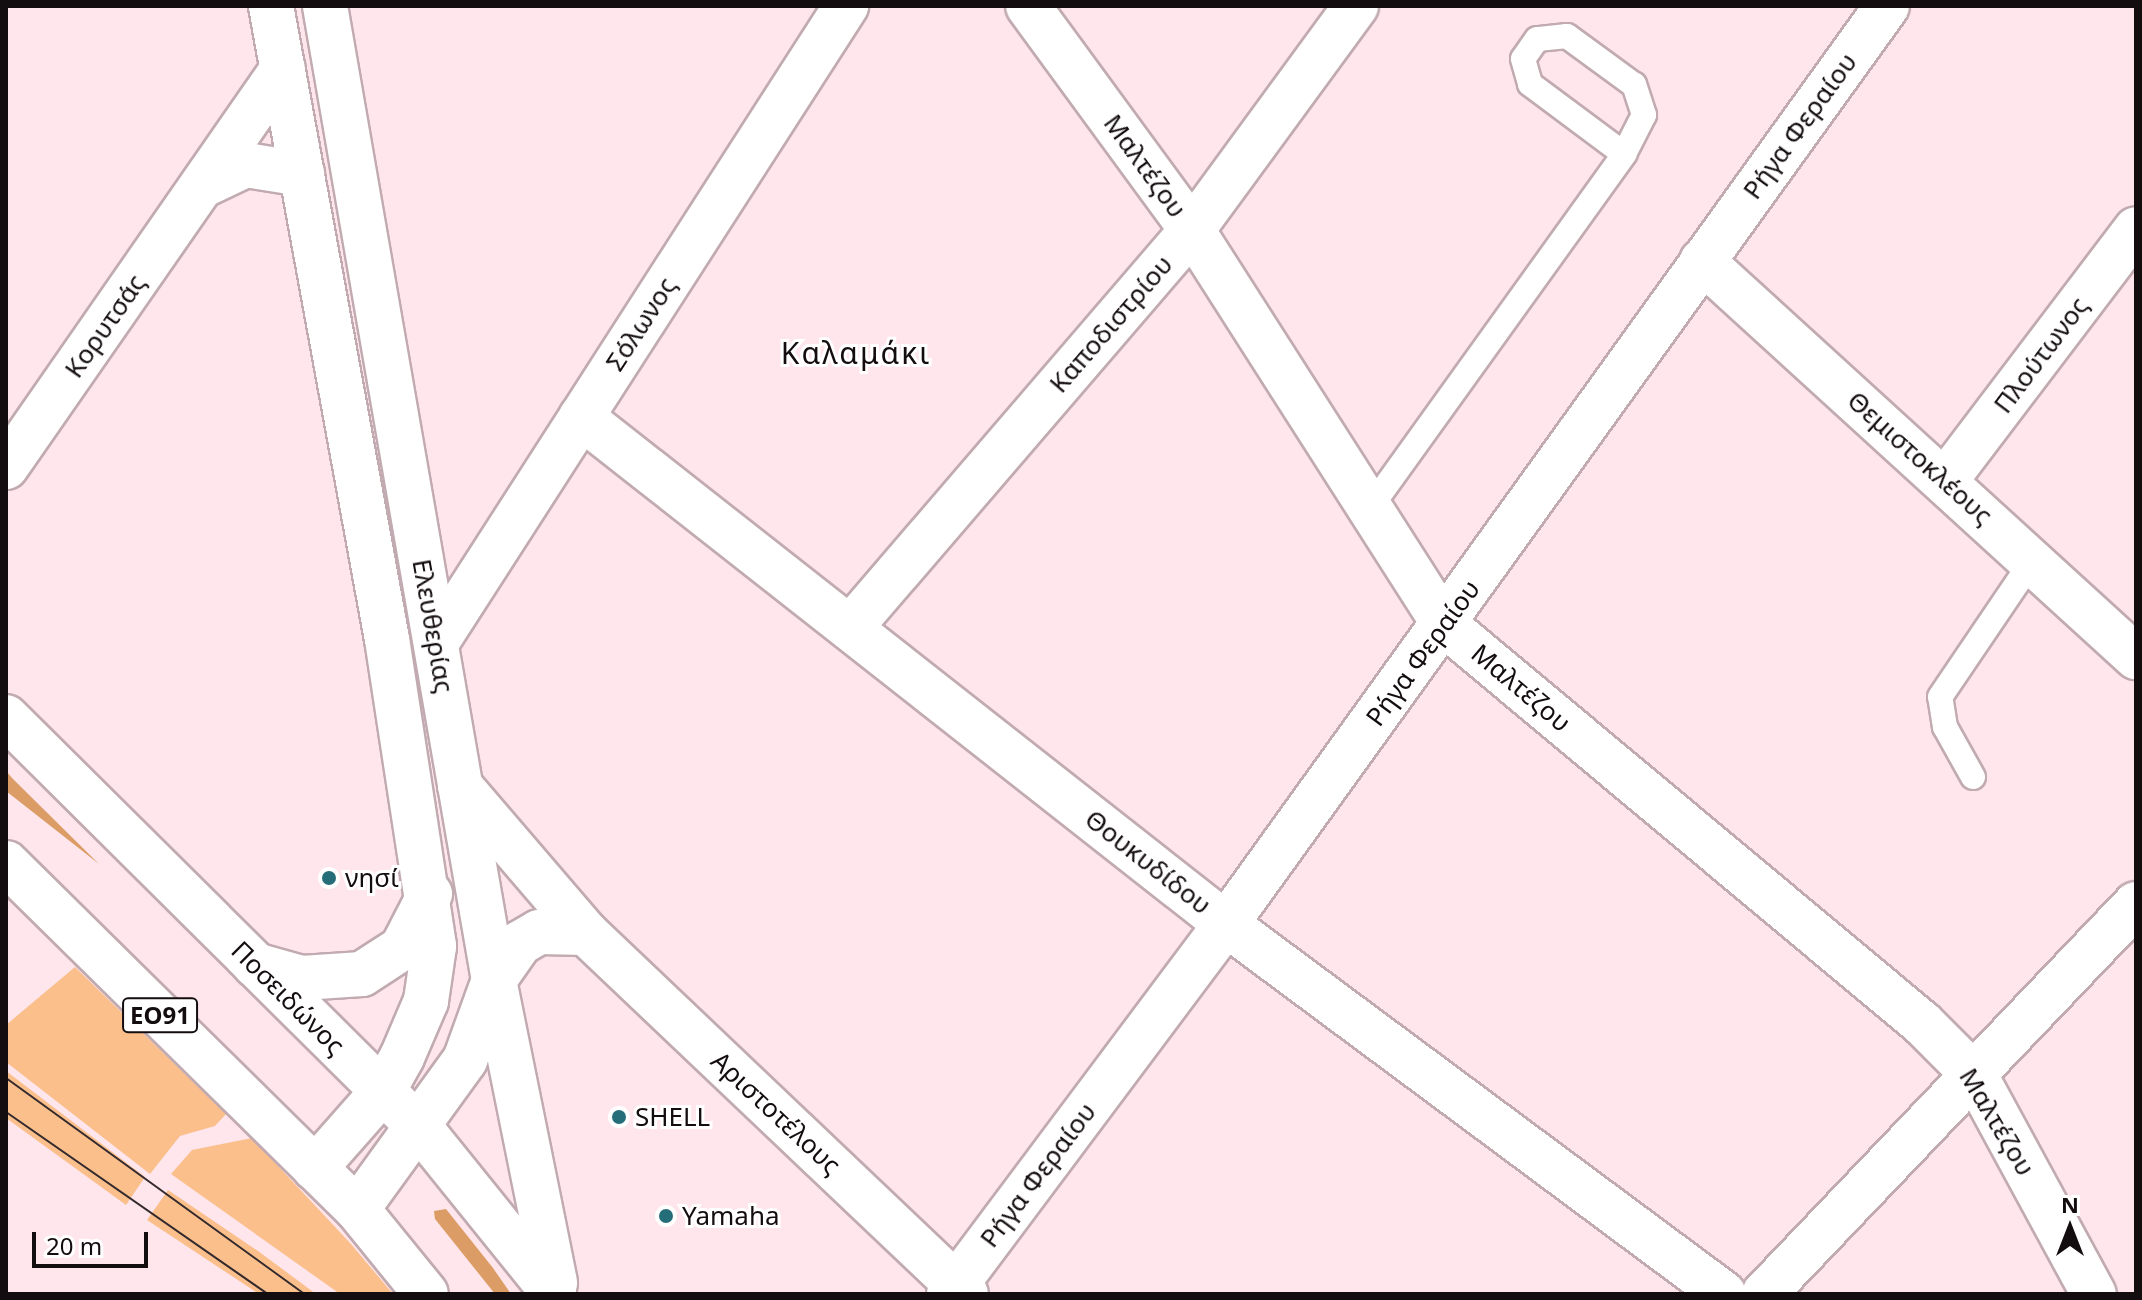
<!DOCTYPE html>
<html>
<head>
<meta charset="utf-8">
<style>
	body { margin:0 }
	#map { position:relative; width:2142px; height:1300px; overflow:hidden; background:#fee6ec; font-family:"Noto Sans",sans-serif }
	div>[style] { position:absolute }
	.green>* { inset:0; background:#fbbf8c }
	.forest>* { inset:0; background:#dc9c65 }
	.roads { filter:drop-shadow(2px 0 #c1abb1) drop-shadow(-2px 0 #c1abb1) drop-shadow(0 2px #c1abb1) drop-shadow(0 -2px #c1abb1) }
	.service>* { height:24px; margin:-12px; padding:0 12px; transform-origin:12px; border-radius:12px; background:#fff }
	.minor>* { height:44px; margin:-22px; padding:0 22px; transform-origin:22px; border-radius:22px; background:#fff }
	.secondary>* { height:44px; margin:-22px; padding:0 22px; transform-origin:22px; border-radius:22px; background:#fff }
	.trunk>* { height:44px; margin:-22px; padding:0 22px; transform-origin:22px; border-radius:22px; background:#fff }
	.tram>* { height:2px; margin:-1px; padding:0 1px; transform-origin:1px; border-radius:1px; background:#332a2d }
	.dots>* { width:22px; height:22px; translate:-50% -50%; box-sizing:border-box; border:4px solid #fff; border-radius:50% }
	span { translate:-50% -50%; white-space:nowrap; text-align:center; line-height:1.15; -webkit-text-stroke:6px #fff; paint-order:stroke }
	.shield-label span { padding:2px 6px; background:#fff; border:2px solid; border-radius:6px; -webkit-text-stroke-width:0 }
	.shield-label { font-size:24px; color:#140d0f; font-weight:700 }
	.street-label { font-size:26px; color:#140d0f }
	.poi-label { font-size:26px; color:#140d0f }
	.left { translate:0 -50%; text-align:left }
	.quarter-label { font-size:30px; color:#140d0f; letter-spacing:2px }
	.frame { position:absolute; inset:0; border:8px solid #140d0f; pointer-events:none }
	.north { position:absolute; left:2030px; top:1188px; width:80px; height:80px; -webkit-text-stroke:6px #fff; paint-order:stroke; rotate:0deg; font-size:22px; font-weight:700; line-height:32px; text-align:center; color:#140d0f }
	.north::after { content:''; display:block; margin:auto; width:28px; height:36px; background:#140d0f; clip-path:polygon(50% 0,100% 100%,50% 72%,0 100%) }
	.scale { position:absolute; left:32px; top:1232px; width:116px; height:36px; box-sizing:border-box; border:4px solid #140d0f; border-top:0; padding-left:10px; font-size:24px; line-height:28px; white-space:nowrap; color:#140d0f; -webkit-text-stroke:6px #fff; paint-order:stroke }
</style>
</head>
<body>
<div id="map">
	<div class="green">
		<i style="clip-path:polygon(75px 967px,226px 1114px,215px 1126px,180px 1136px,150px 1174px,6px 1062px,6px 1025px)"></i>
		<i style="clip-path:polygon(6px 1071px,145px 1177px,126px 1205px,6px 1118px)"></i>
		<i style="clip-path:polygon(252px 1138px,351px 1244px,393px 1294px,340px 1294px,171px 1174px,192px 1150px)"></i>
		<i style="clip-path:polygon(168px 1190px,258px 1251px,316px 1294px,259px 1294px,147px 1220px)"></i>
	</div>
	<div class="forest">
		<i style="clip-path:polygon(6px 771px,13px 779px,99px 864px,6px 791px)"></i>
		<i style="clip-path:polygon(446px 1209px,493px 1268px,511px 1294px,495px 1294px,435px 1219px,434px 1211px)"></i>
	</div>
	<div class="roads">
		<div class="service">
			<i style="left:1370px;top:508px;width:436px;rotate:-54.3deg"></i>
			<i style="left:1624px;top:154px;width:44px;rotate:-62.9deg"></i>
			<i style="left:1644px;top:115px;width:32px;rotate:-108deg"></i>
			<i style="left:1634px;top:85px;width:83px;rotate:-143.8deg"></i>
			<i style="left:1567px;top:36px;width:30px;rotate:174deg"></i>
			<i style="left:1537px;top:39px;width:24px;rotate:125deg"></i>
			<i style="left:1523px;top:59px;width:26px;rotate:74deg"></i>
			<i style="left:1530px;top:84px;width:117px;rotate:36.7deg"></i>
			<i style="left:1973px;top:777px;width:57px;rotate:-119.2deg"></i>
			<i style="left:1945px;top:727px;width:30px;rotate:-99deg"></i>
			<i style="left:1940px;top:697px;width:164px;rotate:-55.9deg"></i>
		</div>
		<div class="minor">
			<i style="left:1028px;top:6px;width:278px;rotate:53.8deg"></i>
			<i style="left:1192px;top:230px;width:468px;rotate:57.4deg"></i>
			<i style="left:1444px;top:624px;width:624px;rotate:39.86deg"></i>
			<i style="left:1923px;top:1024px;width:75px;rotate:45deg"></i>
			<i style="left:1976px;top:1077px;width:247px;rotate:61.5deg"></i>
			<i style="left:204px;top:185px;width:47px;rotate:-25.5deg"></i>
			<i style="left:246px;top:165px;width:57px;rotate:9.1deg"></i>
			<i style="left:1702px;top:261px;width:588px;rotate:42.38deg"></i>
			<i style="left:581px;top:417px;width:820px;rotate:38.17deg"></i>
			<i style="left:1226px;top:924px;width:620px;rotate:36.61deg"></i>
			<i style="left:6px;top:467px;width:485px;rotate:-55.2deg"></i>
			<i style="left:1945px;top:481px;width:316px;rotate:-52.8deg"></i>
			<i style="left:850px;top:628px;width:525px;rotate:-49.33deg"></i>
			<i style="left:1192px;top:230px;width:278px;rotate:-53.8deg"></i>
			<i style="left:436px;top:643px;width:758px;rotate:-57.23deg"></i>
			<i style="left:460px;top:786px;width:194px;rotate:49.4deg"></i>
			<i style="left:586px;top:933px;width:524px;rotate:43.53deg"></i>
			<i style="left:494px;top:980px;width:45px;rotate:-54.9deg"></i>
			<i style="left:520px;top:943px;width:22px;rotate:-30deg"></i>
			<i style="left:539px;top:932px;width:47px;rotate:1.2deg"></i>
			<i style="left:949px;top:1294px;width:462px;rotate:-53.2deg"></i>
			<i style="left:1226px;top:924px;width:1131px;rotate:-54.24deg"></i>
			<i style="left:1764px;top:1294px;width:539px;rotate:-46.35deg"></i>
		</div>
		<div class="secondary">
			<i style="left:271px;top:6px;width:644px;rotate:79.62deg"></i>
			<i style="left:387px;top:639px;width:311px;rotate:81.3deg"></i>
			<i style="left:434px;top:946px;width:56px;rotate:98.3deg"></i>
			<i style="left:426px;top:1001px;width:61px;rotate:113.2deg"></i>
			<i style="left:402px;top:1057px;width:39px;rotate:119deg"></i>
			<i style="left:383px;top:1091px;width:103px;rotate:131.4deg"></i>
			<i style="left:325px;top:6px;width:989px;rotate:80.16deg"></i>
			<i style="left:494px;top:980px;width:85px;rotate:109.9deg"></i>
			<i style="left:465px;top:1060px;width:184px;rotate:125.9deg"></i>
		</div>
		<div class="trunk">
			<i style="left:6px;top:717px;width:585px;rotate:44.79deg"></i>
			<i style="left:421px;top:1129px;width:212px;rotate:51.1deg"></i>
			<i style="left:6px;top:863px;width:493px;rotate:44.6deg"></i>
			<i style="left:357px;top:1209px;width:109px;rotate:50.9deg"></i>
			<i style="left:255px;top:965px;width:49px;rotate:15.5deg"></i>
			<i style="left:302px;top:978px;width:60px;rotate:-3.8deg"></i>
			<i style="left:362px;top:974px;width:48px;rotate:-33deg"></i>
			<i style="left:402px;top:948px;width:61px;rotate:-62.6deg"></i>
			<i style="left:494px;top:980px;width:309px;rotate:78.6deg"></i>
		</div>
	</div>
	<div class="tram">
		<i style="left:6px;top:1078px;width:368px;rotate:35.9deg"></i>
		<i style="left:6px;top:1112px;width:319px;rotate:34.8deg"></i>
	</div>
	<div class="dots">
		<i style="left:329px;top:878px;background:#256e79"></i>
		<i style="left:619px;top:1117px;background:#256e79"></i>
		<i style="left:666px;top:1216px;background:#256e79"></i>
	</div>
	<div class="shield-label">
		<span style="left:160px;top:1015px">ΕΟ91</span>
	</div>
	<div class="street-label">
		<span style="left:1800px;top:126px;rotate:-54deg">Ρήγα Φεραίου</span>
		<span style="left:1145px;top:166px;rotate:54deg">Μαλτέζου</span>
		<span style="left:641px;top:324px;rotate:-57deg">Σόλωνος</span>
		<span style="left:1111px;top:324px;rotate:-49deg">Καποδιστρίου</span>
		<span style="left:105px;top:326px;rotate:-55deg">Κορυτσάς</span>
		<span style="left:2041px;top:355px;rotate:-53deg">Πλούτωνος</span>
		<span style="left:1920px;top:458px;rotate:42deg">Θεμιστοκλέους</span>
		<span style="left:433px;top:626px;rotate:80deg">Ελευθερίας</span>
		<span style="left:1423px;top:653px;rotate:-54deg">Ρήγα Φεραίου</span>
		<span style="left:1521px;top:688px;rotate:40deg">Μαλτέζου</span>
		<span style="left:1148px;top:862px;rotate:38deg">Θουκυδίδου</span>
		<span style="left:288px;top:998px;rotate:45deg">Ποσειδώνος</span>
		<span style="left:776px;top:1113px;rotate:43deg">Αριστοτέλους</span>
		<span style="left:1997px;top:1122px;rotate:59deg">Μαλτέζου</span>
		<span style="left:1038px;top:1175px;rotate:-53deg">Ρήγα Φεραίου</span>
	</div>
	<div class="poi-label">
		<span class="left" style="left:345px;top:878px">νησί</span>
		<span class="left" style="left:635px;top:1117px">SHELL</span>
		<span class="left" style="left:682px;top:1216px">Yamaha</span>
	</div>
	<div class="quarter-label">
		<span style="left:856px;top:353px">Καλαμάκι</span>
	</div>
	<div class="frame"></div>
	<div class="north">N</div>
	<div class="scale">20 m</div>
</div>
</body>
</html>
